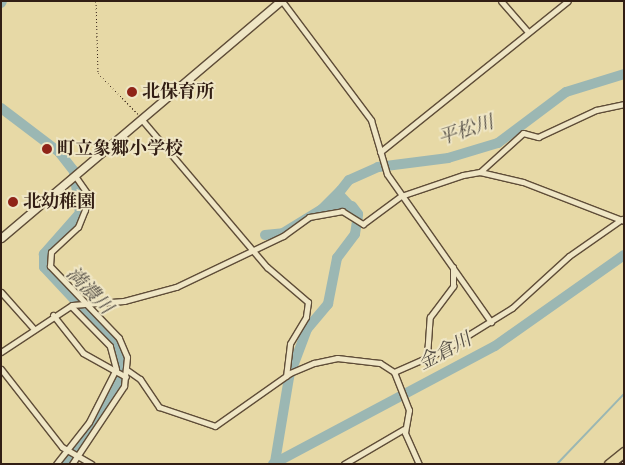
<!DOCTYPE html>
<html>
<head>
<meta charset="utf-8">
<style>
	body { margin:0 }
	#map { position:relative; width:625px; height:465px; overflow:hidden; background:#e7d9a6; font-family:"Libre Bodoni","Noto Serif JP",serif }
	div>[style] { position:absolute }
	.water>* { inset:0; background:#9bb7b3 }
	.stream>* { height:2px; margin:-1px; padding:0 1px; transform-origin:1px; border-radius:1px; background:#9bb7b3 }
	.river>* { height:10px; margin:-5px; padding:0 5px; transform-origin:5px; border-radius:5px; background:#9bb7b3 }
	.path>* { height:1px; margin-top:-0.5px; transform-origin:0; background:repeating-linear-gradient(90deg,#321e14 0 1px,transparent 0 3.5px) }
	.roads { filter:drop-shadow(1px 0 #5f4d38) drop-shadow(-1px 0 #5f4d38) drop-shadow(0 1px #5f4d38) drop-shadow(0 -1px #5f4d38) }
	.street>* { height:5px; margin:-2.5px; padding:0 2.5px; transform-origin:2.5px; border-radius:2.5px; background:#efe6c5 }
	.secondary>* { height:7px; margin:-3.5px; padding:0 3.5px; transform-origin:3.5px; border-radius:3.5px; background:#efe6c5 }
	.highway>* { height:9px; margin:-4.5px; padding:0 4.5px; transform-origin:4.5px; border-radius:4.5px; background:#e7d9a6 }
	.rail>* { height:4px; margin-top:-2px; transform-origin:0; background:repeating-linear-gradient(90deg,#efe6c5 0 5.5px,#321e14 0 11px); box-sizing:border-box; border-block:1px solid #321e14 }
	.dots>* { width:14px; height:14px; translate:-50% -50%; box-sizing:border-box; border:2px solid #efe6c5; border-radius:50% }
	span { translate:-50% -50%; white-space:nowrap; text-align:center; line-height:1.15; -webkit-text-stroke:4px #efe6c5; paint-order:stroke }
	.poi-label { font-size:18px; color:#321e14; font-weight:700 }
	.left { translate:0 -50%; text-align:left }
	.water-label { font-size:19px; color:#524c44; font-style:italic }
	.frame { position:absolute; inset:0; border:2px solid #321e14; pointer-events:none }
</style>
</head>
<body>
<div id="map">
	<div class="water">
		<i style="clip-path:polygon(338px 186px,353px 202px,363px 219px,343px 210px,309px 215px)"></i>
	</div>
	<div class="stream">
		<i style="left:557px;top:464px;width:97px;rotate:-46.3deg"></i>
	</div>
	<div class="river">
		<i style="left:1px;top:3px;width:2px;rotate:-63deg"></i>
		<i style="left:1px;top:108px;width:73px;rotate:37.2deg"></i>
		<i style="left:59px;top:152px;width:24px;rotate:52deg"></i>
		<i style="left:74px;top:171px;width:42px;rotate:81.9deg"></i>
		<i style="left:80px;top:213px;width:55px;rotate:131.3deg"></i>
		<i style="left:44px;top:254px;width:13px;rotate:90deg"></i>
		<i style="left:44px;top:267px;width:101px;rotate:47deg"></i>
		<i style="left:113px;top:341px;width:20px;rotate:66deg"></i>
		<i style="left:121px;top:359px;width:32px;rotate:99deg"></i>
		<i style="left:116px;top:391px;width:90px;rotate:125.5deg"></i>
		<i style="left:334px;top:199px;width:24px;rotate:-52deg"></i>
		<i style="left:349px;top:180px;width:32px;rotate:-24deg"></i>
		<i style="left:378px;top:167px;width:71px;rotate:-7.3deg"></i>
		<i style="left:448px;top:158px;width:52px;rotate:-16.7deg"></i>
		<i style="left:498px;top:143px;width:85px;rotate:-36.9deg"></i>
		<i style="left:566px;top:92px;width:61px;rotate:-17.2deg"></i>
		<i style="left:265px;top:235px;width:18px;rotate:-6deg"></i>
		<i style="left:283px;top:233px;width:46px;rotate:-31.6deg"></i>
		<i style="left:275px;top:462px;width:86px;rotate:-80.6deg"></i>
		<i style="left:289px;top:377px;width:51px;rotate:-69.4deg"></i>
		<i style="left:307px;top:329px;width:33px;rotate:-50deg"></i>
		<i style="left:328px;top:304px;width:47px;rotate:-78.9deg"></i>
		<i style="left:337px;top:258px;width:30px;rotate:-53deg"></i>
		<i style="left:355px;top:234px;width:20px;rotate:-81deg"></i>
		<i style="left:358px;top:214px;width:10px;rotate:-127deg"></i>
		<i style="left:273px;top:464px;width:251px;rotate:-28deg"></i>
		<i style="left:495px;top:346px;width:158px;rotate:-35.2deg"></i>
	</div>
	<div class="path">
		<i style="left:96px;top:1px;width:72px;rotate:88.4deg"></i>
		<i style="left:98px;top:73px;width:57px;rotate:45.7deg"></i>
	</div>
	<div class="roads">
		<div class="street">
			<i style="left:282px;top:1px;width:149px;rotate:53.2deg"></i>
			<i style="left:371px;top:120px;width:56px;rotate:73.5deg"></i>
			<i style="left:387px;top:174px;width:181px;rotate:54.9deg"></i>
			<i style="left:501px;top:1px;width:41px;rotate:48.9deg"></i>
			<i style="left:143px;top:121px;width:192px;rotate:49.7deg"></i>
			<i style="left:267px;top:267px;width:54px;rotate:40.5deg"></i>
			<i style="left:308px;top:302px;width:15px;rotate:98deg"></i>
			<i style="left:306px;top:317px;width:31px;rotate:121deg"></i>
			<i style="left:290px;top:344px;width:32px;rotate:97deg"></i>
			<i style="left:380px;top:152px;width:241px;rotate:-38.8deg"></i>
			<i style="left:480px;top:172px;width:58px;rotate:-42.2deg"></i>
			<i style="left:523px;top:133px;width:16px;rotate:15deg"></i>
			<i style="left:538px;top:137px;width:64px;rotate:-25deg"></i>
			<i style="left:596px;top:110px;width:29px;rotate:-12deg"></i>
			<i style="left:1px;top:292px;width:50px;rotate:48.3deg"></i>
			<i style="left:53px;top:315px;width:48px;rotate:51.7deg"></i>
			<i style="left:83px;top:353px;width:49px;rotate:29.2deg"></i>
			<i style="left:1px;top:352px;width:85px;rotate:-33.5deg"></i>
			<i style="left:72px;top:305px;width:52px;rotate:-4.4deg"></i>
			<i style="left:124px;top:301px;width:54px;rotate:-15.1deg"></i>
			<i style="left:176px;top:287px;width:119px;rotate:-25.5deg"></i>
			<i style="left:283px;top:236px;width:32px;rotate:-36deg"></i>
			<i style="left:309px;top:217px;width:34px;rotate:-10deg"></i>
			<i style="left:342px;top:211px;width:25px;rotate:32deg"></i>
			<i style="left:363px;top:224px;width:47px;rotate:-36.4deg"></i>
			<i style="left:401px;top:196px;width:65px;rotate:-18.7deg"></i>
			<i style="left:463px;top:175px;width:17px;rotate:-10deg"></i>
			<i style="left:480px;top:172px;width:44px;rotate:13.1deg"></i>
			<i style="left:523px;top:182px;width:108px;rotate:21.1deg"></i>
			<i style="left:427px;top:356px;width:39px;rotate:-86deg"></i>
			<i style="left:430px;top:317px;width:39px;rotate:-53deg"></i>
			<i style="left:453px;top:286px;width:19px;rotate:-90deg"></i>
			<i style="left:1px;top:369px;width:99px;rotate:52deg"></i>
			<i style="left:62px;top:447px;width:34px;rotate:30deg"></i>
			<i style="left:127px;top:370px;width:16px;rotate:35deg"></i>
			<i style="left:140px;top:379px;width:34px;rotate:56deg"></i>
			<i style="left:159px;top:407px;width:59px;rotate:18.7deg"></i>
			<i style="left:215px;top:426px;width:92px;rotate:-35.2deg"></i>
			<i style="left:290px;top:373px;width:26px;rotate:-23deg"></i>
			<i style="left:314px;top:363px;width:24px;rotate:-12deg"></i>
			<i style="left:337px;top:358px;width:43px;rotate:6.6deg"></i>
			<i style="left:380px;top:363px;width:17px;rotate:33deg"></i>
			<i style="left:394px;top:372px;width:41px;rotate:68.5deg"></i>
			<i style="left:409px;top:410px;width:23px;rotate:100deg"></i>
			<i style="left:405px;top:433px;width:34px;rotate:66deg"></i>
			<i style="left:394px;top:372px;width:55px;rotate:-23.7deg"></i>
			<i style="left:444px;top:350px;width:80px;rotate:-31.7deg"></i>
			<i style="left:512px;top:308px;width:77px;rotate:-42.4deg"></i>
			<i style="left:569px;top:256px;width:65px;rotate:-34.9deg"></i>
			<i style="left:56px;top:464px;width:53px;rotate:-51.8deg"></i>
			<i style="left:89px;top:422px;width:59px;rotate:-63deg"></i>
			<i style="left:116px;top:369px;width:24px;rotate:-105deg"></i>
			<i style="left:110px;top:346px;width:56px;rotate:-134.3deg"></i>
			<i style="left:72px;top:464px;width:94px;rotate:-56.3deg"></i>
			<i style="left:124px;top:386px;width:29px;rotate:-84deg"></i>
			<i style="left:127px;top:357px;width:21px;rotate:-113deg"></i>
			<i style="left:119px;top:338px;width:100px;rotate:-133.8deg"></i>
			<i style="left:50px;top:266px;width:14px;rotate:-86deg"></i>
			<i style="left:51px;top:252px;width:37px;rotate:-43deg"></i>
			<i style="left:78px;top:227px;width:18px;rotate:-68deg"></i>
			<i style="left:85px;top:210px;width:17px;rotate:-83deg"></i>
			<i style="left:87px;top:193px;width:19px;rotate:-125deg"></i>
			<i style="left:344px;top:464px;width:69px;rotate:-30.3deg"></i>
		</div>
		<div class="secondary">
			<i style="left:1px;top:238px;width:366px;rotate:-40.3deg"></i>
		</div>
		<div class="highway">
			<i style="left:609px;top:464px;width:19px;rotate:-39deg"></i>
		</div>
	</div>
	<div class="rail">
		<i style="left:622px;top:464px;width:3px;rotate:-45deg"></i>
	</div>
	<div class="dots">
		<i style="left:132px;top:92px;background:#8f2418"></i>
		<i style="left:47px;top:149px;background:#8f2418"></i>
		<i style="left:13px;top:202px;background:#8f2418"></i>
	</div>
	<div class="poi-label">
		<span class="left" style="left:142px;top:92px">北保育所</span>
		<span class="left" style="left:57px;top:149px">町立象郷小学校</span>
		<span class="left" style="left:23px;top:202px">北幼稚園</span>
	</div>
	<div class="water-label">
		<span style="left:466px;top:131px;rotate:-18deg">平松川</span>
		<span style="left:89px;top:291px;rotate:46deg">満濃川</span>
		<span style="left:445px;top:352px;rotate:-28deg">金倉川</span>
	</div>
	<div class="frame"></div>
</div>
</body>
</html>
